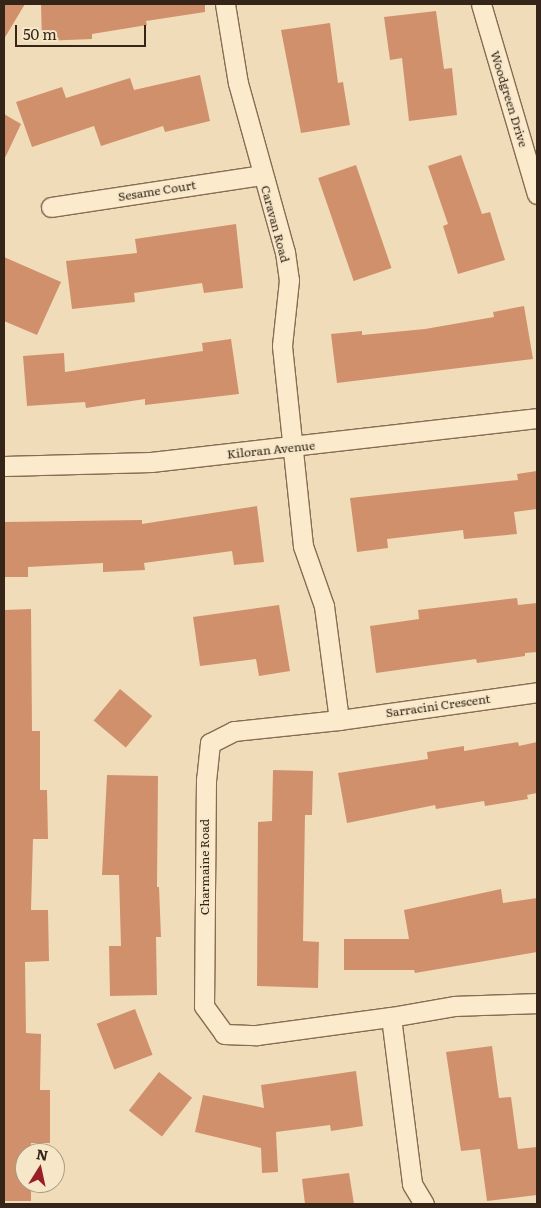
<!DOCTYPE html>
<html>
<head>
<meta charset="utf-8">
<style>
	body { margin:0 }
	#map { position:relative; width:541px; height:1208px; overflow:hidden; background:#f0dcb9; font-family:Literata,serif }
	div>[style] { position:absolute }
	.building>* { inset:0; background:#d1906c; transform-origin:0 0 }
	.roads { filter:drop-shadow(1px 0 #876c53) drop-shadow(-1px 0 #876c53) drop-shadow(0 1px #876c53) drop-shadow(0 -1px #876c53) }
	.minor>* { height:19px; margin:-9.5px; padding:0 9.5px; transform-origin:9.5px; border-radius:9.5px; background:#fbeacc }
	span { translate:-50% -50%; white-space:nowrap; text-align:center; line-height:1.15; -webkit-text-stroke:4px #f7e7c9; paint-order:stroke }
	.street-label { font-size:12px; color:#352519 }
	.frame { position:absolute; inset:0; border:5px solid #352519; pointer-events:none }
	.north { position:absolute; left:15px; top:1143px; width:50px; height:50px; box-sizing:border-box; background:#f7e7c9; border:1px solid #a99983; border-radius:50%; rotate:10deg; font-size:14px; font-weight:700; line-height:20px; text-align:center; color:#352519 }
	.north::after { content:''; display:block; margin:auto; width:18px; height:22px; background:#991f27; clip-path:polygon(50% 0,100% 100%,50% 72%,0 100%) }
	.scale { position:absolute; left:15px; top:25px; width:131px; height:22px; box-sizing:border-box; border:2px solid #352519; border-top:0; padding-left:6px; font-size:15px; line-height:18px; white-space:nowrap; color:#352519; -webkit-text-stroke:4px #f7e7c9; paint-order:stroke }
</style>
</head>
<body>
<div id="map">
	<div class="building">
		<i style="clip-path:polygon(4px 4px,25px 4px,4px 39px)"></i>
		<i style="clip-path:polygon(41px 4px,205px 4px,205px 12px,146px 21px,147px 25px,92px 34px,92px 39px,42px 41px)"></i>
		<i style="clip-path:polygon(436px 11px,444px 69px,452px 68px,457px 115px,409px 121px,402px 58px,390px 60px,384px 17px)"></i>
		<i style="clip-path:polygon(330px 23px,338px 83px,343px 82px,350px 125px,301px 133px,281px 30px)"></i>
		<i style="clip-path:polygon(200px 75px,210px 121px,165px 132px,163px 126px,101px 146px,94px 126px,32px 147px,16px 102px,62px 87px,66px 98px,130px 78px,134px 90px)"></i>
		<i style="clip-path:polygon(4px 114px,21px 124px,4px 160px)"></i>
		<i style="clip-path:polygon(461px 155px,482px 214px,490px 212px,505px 260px,458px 274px,443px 226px,448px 224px,428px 166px)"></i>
		<i style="left:356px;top:165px;width:109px;height:40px;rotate:71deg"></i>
		<i style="clip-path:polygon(236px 224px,243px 288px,204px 293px,202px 283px,134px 293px,135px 302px,72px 309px,66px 261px,137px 253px,135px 239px)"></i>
		<i style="clip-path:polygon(4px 257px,61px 282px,37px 335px,4px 321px)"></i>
		<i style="clip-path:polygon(524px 306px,533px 359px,337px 383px,331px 334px,362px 331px,362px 335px,425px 329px,494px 317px,493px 312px)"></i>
		<i style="clip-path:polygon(231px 339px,239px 394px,145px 405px,145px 399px,86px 408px,85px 402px,27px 406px,23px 356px,64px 353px,65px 372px,203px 351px,202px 343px)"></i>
		<i style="clip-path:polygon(537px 471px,537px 509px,514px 512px,517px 534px,464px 539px,463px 530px,387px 539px,388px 548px,357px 552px,350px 498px,518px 480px,517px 474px)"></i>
		<i style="clip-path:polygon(257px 506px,264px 562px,234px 565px,232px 551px,144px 563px,145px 570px,103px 572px,103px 563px,28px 567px,28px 577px,4px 577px,4px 522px,142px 520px,142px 524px)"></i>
		<i style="clip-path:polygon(517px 598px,518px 605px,537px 603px,537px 652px,525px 653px,525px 656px,477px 663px,476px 659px,376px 673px,370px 626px,419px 619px,418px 610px)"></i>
		<i style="clip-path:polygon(279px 605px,290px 671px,259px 676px,256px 659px,200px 666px,193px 617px)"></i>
		<i style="clip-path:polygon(31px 609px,32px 731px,40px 731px,40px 790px,47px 790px,48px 839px,33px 839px,31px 910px,48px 910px,49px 961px,25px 962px,26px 1033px,41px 1034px,40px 1090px,50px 1090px,50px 1143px,31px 1143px,31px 1153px,25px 1153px,25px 1183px,31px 1183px,31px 1201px,4px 1201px,4px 610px)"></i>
		<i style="left:120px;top:689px;width:42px;height:41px;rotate:40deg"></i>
		<i style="clip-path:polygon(518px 742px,519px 746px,537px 742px,537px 793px,527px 795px,528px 799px,485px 806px,484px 801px,436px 809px,435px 805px,347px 823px,338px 773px,428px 759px,427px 752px,464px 746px,464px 751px)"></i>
		<i style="clip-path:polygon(273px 770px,313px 771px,312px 815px,305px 815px,303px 941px,319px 942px,318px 988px,257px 986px,258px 822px,272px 821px)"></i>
		<i style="clip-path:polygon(107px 775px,158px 776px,157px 887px,159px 887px,161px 937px,156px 937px,157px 995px,110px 996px,109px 946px,121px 946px,119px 875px,102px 875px)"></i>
		<i style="clip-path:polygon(501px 889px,503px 903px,537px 898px,537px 952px,415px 973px,414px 970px,344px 970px,344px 939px,409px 939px,404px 910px)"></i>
		<i style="left:135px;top:1009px;width:49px;height:41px;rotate:69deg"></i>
		<i style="clip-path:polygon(492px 1046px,499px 1098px,511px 1097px,518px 1149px,537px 1147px,537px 1195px,487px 1201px,480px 1149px,461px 1151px,446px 1052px)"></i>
		<i style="clip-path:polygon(356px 1071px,363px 1126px,331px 1131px,330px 1125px,276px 1132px,278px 1172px,262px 1173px,261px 1148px,195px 1132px,203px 1095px,264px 1108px,261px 1085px)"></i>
		<i style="left:159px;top:1072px;width:42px;height:49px;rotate:38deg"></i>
		<i style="clip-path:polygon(349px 1173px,354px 1204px,305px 1204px,302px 1179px)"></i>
	</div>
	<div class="roads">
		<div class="minor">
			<i style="left:225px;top:4px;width:80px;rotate:80.7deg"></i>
			<i style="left:238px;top:83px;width:175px;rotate:74.5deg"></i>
			<i style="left:285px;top:252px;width:28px;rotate:82deg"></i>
			<i style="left:289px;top:280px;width:66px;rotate:96.1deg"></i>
			<i style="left:282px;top:346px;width:201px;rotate:84deg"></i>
			<i style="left:303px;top:546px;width:64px;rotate:70.7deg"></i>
			<i style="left:324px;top:606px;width:115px;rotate:82.5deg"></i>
			<i style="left:339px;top:720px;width:106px;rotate:174deg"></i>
			<i style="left:234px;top:731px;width:27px;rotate:153deg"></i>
			<i style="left:210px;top:743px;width:36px;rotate:96deg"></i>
			<i style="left:206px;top:779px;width:227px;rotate:90.5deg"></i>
			<i style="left:204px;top:1006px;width:34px;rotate:54deg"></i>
			<i style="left:224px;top:1034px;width:33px;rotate:2deg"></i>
			<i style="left:257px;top:1035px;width:135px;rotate:-7.7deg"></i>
			<i style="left:391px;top:1017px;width:168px;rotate:82.8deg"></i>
			<i style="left:412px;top:1184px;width:23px;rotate:59deg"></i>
			<i style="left:481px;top:4px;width:198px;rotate:73.6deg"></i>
			<i style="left:51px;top:207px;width:213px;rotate:-8.6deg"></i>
			<i style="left:4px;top:466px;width:147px;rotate:-1.6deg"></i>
			<i style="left:151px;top:462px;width:388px;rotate:-6.5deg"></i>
			<i style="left:339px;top:720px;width:200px;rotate:-8deg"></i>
			<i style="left:391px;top:1017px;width:65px;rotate:-9.8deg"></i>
			<i style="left:455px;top:1006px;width:82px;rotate:-2.1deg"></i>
		</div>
	</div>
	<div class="street-label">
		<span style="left:509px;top:99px;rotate:73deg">Woodgreen Drive</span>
		<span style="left:157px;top:191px;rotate:-9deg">Sesame Court</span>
		<span style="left:275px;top:224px;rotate:75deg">Caravan Road</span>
		<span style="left:271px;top:450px;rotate:-6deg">Kiloran Avenue</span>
		<span style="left:438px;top:706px;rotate:-8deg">Sarracini Crescent</span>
		<span style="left:205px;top:867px;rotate:-90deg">Charmaine Road</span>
	</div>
	<div class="frame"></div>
	<div class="north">N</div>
	<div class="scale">50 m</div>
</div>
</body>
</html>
